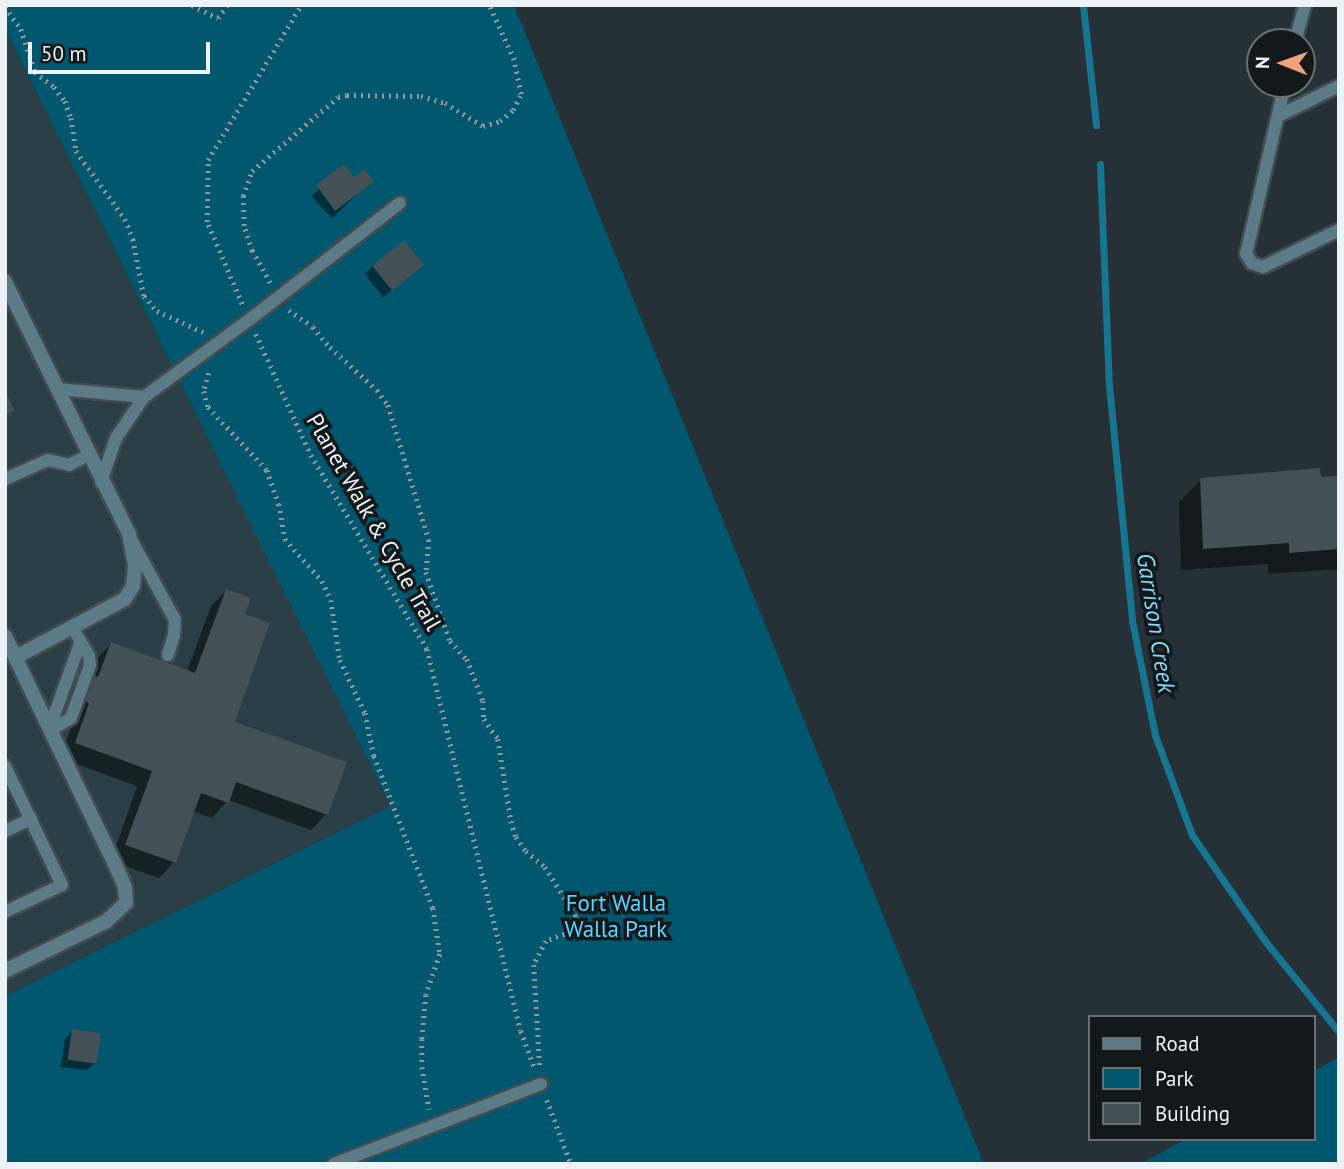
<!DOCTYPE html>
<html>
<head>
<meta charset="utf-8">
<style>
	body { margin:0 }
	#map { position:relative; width:1344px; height:1169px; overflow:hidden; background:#253136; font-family:"PT Sans",sans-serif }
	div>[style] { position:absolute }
	.built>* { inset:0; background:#2a3e45 }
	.green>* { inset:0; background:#01576e }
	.shadow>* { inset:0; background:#0007; transform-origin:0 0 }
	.stream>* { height:7px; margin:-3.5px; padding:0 3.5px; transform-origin:3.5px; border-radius:3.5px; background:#167591 }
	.building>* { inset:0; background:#435056; transform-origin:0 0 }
	.path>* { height:4.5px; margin-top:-2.25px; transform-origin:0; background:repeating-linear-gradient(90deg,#8f999d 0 2px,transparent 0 7px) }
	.roads { filter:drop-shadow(2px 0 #414c51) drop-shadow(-2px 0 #414c51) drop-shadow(0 2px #414c51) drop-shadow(0 -2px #414c51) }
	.service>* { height:12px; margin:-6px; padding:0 6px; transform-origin:6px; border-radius:6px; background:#5b7b87 }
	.minor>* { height:14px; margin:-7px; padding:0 7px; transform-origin:7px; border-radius:7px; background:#5b7b87 }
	span { translate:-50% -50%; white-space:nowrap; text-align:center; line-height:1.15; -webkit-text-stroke:7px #13181a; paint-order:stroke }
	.street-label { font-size:23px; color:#ebf3f6 }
	.park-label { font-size:23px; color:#5bd5ff }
	.water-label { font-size:24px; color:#82dcfd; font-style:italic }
	.frame { position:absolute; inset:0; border:7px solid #ebf3f6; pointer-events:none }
	.legend { position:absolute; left:1088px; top:1015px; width:228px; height:126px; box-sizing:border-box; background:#13181a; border:2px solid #697072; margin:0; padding:9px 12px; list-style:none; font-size:21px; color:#ebf3f6 }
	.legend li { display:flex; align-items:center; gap:14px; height:35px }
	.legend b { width:35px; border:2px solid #697072 }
	.north { position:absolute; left:1246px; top:28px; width:70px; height:70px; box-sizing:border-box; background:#13181a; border:2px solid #697072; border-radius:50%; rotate:271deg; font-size:19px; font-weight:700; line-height:28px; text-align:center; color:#ebf3f6 }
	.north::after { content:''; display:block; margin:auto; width:24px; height:32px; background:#f2a17e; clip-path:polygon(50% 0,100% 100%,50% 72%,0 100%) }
	.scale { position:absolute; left:28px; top:42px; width:182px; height:32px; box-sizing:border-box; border:4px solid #ebf3f6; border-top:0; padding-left:9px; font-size:21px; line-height:24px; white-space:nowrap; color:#ebf3f6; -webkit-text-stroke:5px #13181a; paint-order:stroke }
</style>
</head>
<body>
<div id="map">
	<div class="built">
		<i style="clip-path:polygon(5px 29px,392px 806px,5px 996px)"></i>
	</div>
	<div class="green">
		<i style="clip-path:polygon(5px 5px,514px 5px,984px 1164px,5px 1164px,5px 996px,391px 806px,5px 29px)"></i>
		<i style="clip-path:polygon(1339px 1057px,1339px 1164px,1140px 1164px,1186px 1139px,1314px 1139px,1314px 1071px)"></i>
	</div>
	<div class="shadow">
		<i style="left:343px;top:166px;width:30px;height:44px;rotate:46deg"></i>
		<i style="clip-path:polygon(373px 266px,414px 273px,383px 297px,365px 274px)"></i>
		<i style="clip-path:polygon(1339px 478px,1339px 569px,1268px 574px,1268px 564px,1181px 570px,1179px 502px,1201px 480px)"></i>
		<i style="clip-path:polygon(226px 591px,243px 615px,233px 723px,326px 814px,311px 830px,228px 800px,212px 818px,192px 811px,174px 862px,159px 878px,111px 861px,137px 786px,60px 758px,78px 709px,60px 703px,69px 679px,90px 676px,96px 660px,111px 644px,187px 671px,211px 606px)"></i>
		<i style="clip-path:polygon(72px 1031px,95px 1063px,87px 1070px,61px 1067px,65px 1039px)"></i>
	</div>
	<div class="stream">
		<i style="left:1083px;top:5px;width:121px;rotate:83.8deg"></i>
		<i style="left:1100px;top:164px;width:221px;rotate:87.7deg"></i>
		<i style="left:1109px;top:385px;width:237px;rotate:84.4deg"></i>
		<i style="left:1132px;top:621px;width:116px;rotate:78.6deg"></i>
		<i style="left:1155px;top:735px;width:107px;rotate:69.7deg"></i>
		<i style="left:1192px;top:835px;width:129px;rotate:55.4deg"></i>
		<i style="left:1265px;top:941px;width:117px;rotate:50.9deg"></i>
	</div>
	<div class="building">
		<i style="clip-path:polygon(344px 164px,354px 177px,364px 169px,374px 181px,335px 211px,316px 185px)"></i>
		<i style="left:404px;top:240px;width:32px;height:41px;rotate:51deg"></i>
		<i style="clip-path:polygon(5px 392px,15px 411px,5px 415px)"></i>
		<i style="clip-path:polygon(1320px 468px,1321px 477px,1339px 476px,1339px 549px,1289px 553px,1289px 543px,1203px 549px,1200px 478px)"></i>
		<i style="clip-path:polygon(226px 589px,251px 598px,245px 614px,270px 623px,235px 722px,347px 762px,328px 815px,236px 782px,229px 803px,201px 793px,176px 863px,125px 845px,152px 771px,75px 743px,89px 703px,67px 695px,76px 669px,98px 677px,111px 642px,195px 673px)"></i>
		<i style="left:72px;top:1029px;width:29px;height:31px;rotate:8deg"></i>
	</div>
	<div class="path">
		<i style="left:192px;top:5px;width:29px;rotate:27deg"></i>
		<i style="left:218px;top:18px;width:16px;rotate:-55deg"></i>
		<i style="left:5px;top:7px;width:27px;rotate:54deg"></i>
		<i style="left:21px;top:29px;width:45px;rotate:72deg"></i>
		<i style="left:35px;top:72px;width:24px;rotate:38deg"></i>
		<i style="left:54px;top:87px;width:18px;rotate:52deg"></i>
		<i style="left:65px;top:101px;width:18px;rotate:71deg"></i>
		<i style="left:71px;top:118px;width:33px;rotate:81deg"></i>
		<i style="left:76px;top:151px;width:84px;rotate:54.2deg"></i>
		<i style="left:125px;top:219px;width:22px;rotate:68deg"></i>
		<i style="left:133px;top:239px;width:58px;rotate:79.1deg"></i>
		<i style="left:144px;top:296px;width:20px;rotate:49deg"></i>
		<i style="left:157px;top:311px;width:53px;rotate:24.6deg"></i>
		<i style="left:270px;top:283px;width:37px;rotate:-119deg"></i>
		<i style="left:252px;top:251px;width:26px;rotate:-108deg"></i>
		<i style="left:244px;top:226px;width:30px;rotate:-92deg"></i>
		<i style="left:243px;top:196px;width:27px;rotate:-70deg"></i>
		<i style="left:252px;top:171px;width:113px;rotate:-40.7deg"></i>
		<i style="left:338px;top:97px;width:9px;rotate:-13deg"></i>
		<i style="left:347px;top:95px;width:74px;rotate:0.8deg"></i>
		<i style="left:421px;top:96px;width:25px;rotate:16deg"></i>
		<i style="left:445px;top:103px;width:44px;rotate:31.2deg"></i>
		<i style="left:483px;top:126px;width:18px;rotate:-16deg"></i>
		<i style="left:500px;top:121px;width:17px;rotate:-40deg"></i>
		<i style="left:513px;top:110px;width:18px;rotate:-63deg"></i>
		<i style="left:521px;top:94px;width:35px;rotate:-102deg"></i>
		<i style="left:514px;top:60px;width:60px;rotate:-114.4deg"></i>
		<i style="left:242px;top:304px;width:89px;rotate:-113.1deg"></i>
		<i style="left:207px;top:222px;width:62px;rotate:-89.1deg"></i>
		<i style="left:208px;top:160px;width:181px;rotate:-59deg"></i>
		<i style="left:289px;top:310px;width:29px;rotate:35deg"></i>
		<i style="left:313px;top:327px;width:26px;rotate:50deg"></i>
		<i style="left:330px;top:347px;width:64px;rotate:42.5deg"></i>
		<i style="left:377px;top:390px;width:19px;rotate:54deg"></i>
		<i style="left:388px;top:405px;width:141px;rotate:73.1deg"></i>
		<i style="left:429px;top:540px;width:32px;rotate:95deg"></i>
		<i style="left:426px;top:572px;width:73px;rotate:70.8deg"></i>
		<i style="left:450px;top:641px;width:25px;rotate:47deg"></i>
		<i style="left:467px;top:659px;width:45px;rotate:69.1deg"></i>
		<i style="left:483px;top:701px;width:18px;rotate:87deg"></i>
		<i style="left:484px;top:719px;width:24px;rotate:55deg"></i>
		<i style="left:498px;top:739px;width:83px;rotate:81deg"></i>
		<i style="left:511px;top:821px;width:17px;rotate:73deg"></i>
		<i style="left:516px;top:837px;width:17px;rotate:54deg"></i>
		<i style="left:526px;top:851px;width:25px;rotate:40deg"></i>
		<i style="left:545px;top:867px;width:58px;rotate:57.7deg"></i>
		<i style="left:576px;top:916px;width:9px;rotate:90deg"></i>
		<i style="left:576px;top:925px;width:9px;rotate:126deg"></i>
		<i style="left:571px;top:932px;width:27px;rotate:160deg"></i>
		<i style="left:546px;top:941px;width:27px;rotate:117deg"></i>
		<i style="left:534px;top:965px;width:104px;rotate:86.7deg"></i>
		<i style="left:256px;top:334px;width:133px;rotate:65.6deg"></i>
		<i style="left:311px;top:455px;width:226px;rotate:59.1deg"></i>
		<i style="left:427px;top:649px;width:393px;rotate:76.2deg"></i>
		<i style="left:521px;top:1031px;width:40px;rotate:69.8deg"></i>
		<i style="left:209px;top:373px;width:19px;rotate:106deg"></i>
		<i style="left:204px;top:391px;width:16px;rotate:76deg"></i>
		<i style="left:208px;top:407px;width:86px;rotate:46.9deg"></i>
		<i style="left:267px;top:470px;width:36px;rotate:71deg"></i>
		<i style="left:279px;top:504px;width:36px;rotate:80deg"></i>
		<i style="left:285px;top:539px;width:56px;rotate:48.6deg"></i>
		<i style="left:322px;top:581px;width:21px;rotate:65deg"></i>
		<i style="left:331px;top:600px;width:61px;rotate:81.5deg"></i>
		<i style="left:340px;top:660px;width:59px;rotate:64.7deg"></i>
		<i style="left:365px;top:713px;width:44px;rotate:78.2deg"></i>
		<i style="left:374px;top:756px;width:163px;rotate:68.8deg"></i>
		<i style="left:433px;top:908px;width:47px;rotate:81.3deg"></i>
		<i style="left:440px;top:954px;width:43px;rotate:108.9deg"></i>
		<i style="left:426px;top:995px;width:44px;rotate:95.2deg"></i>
		<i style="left:422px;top:1039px;width:28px;rotate:90deg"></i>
		<i style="left:422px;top:1067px;width:43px;rotate:80.5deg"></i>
		<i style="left:547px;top:1100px;width:68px;rotate:69.4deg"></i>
	</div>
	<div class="roads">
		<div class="service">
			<i style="left:1295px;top:42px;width:38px;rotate:-75deg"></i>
			<i style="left:1285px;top:84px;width:174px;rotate:102.9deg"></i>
			<i style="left:1246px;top:254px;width:11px;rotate:56deg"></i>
			<i style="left:1252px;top:263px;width:12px;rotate:20deg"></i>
			<i style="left:1263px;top:267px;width:85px;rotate:-26deg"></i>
			<i style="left:1278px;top:116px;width:68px;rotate:-26.2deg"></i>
			<i style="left:58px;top:389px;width:86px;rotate:5.3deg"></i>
			<i style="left:5px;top:479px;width:47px;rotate:-23.8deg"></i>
			<i style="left:48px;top:460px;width:22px;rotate:13deg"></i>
			<i style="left:69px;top:465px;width:22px;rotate:-27deg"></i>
			<i style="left:101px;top:482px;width:46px;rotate:-71.2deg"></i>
			<i style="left:116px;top:438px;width:50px;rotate:-55.7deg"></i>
			<i style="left:144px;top:397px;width:130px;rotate:-36.3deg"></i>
			<i style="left:249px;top:320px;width:191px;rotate:-37.8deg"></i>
			<i style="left:132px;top:541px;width:90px;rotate:61.4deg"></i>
			<i style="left:175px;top:620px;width:15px;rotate:94deg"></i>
			<i style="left:174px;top:635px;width:21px;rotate:107deg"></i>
			<i style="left:50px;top:727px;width:89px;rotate:-70.3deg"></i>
			<i style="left:51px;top:730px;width:23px;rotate:-31deg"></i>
			<i style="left:71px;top:718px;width:56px;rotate:-70.3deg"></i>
			<i style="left:90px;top:665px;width:9px;rotate:-96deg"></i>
			<i style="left:89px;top:656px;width:32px;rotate:-120deg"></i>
			<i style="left:5px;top:766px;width:132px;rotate:64.4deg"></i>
			<i style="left:62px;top:885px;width:63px;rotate:154.7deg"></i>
			<i style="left:5px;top:831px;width:29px;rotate:-25deg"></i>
			<i style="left:334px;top:1164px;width:222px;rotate:-21.1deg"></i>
		</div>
		<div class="minor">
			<i style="left:5px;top:282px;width:281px;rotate:63.8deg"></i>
			<i style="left:129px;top:534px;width:32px;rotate:79deg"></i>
			<i style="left:135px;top:565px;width:21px;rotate:95deg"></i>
			<i style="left:133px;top:586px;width:15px;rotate:122deg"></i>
			<i style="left:125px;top:599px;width:123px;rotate:152deg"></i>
			<i style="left:5px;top:636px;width:263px;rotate:64.3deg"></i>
			<i style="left:119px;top:873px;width:15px;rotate:67deg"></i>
			<i style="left:125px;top:887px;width:16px;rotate:86deg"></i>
			<i style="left:126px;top:903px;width:26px;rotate:137deg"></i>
			<i style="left:107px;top:921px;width:114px;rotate:153.9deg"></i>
		</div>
	</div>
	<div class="street-label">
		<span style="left:374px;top:522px;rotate:60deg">Planet Walk &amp; Cycle Trail</span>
	</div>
	<div class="park-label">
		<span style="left:616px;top:916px">Fort Walla<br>Walla Park</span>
	</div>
	<div class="water-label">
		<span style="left:1156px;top:623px;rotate:81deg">Garrison Creek</span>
	</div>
	<div class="frame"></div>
	<ul class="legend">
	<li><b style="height:9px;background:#5b7b87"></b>Road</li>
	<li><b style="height:19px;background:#01576e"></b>Park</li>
	<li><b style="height:19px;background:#435056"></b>Building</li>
	</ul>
	<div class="north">N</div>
	<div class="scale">50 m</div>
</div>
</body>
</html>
